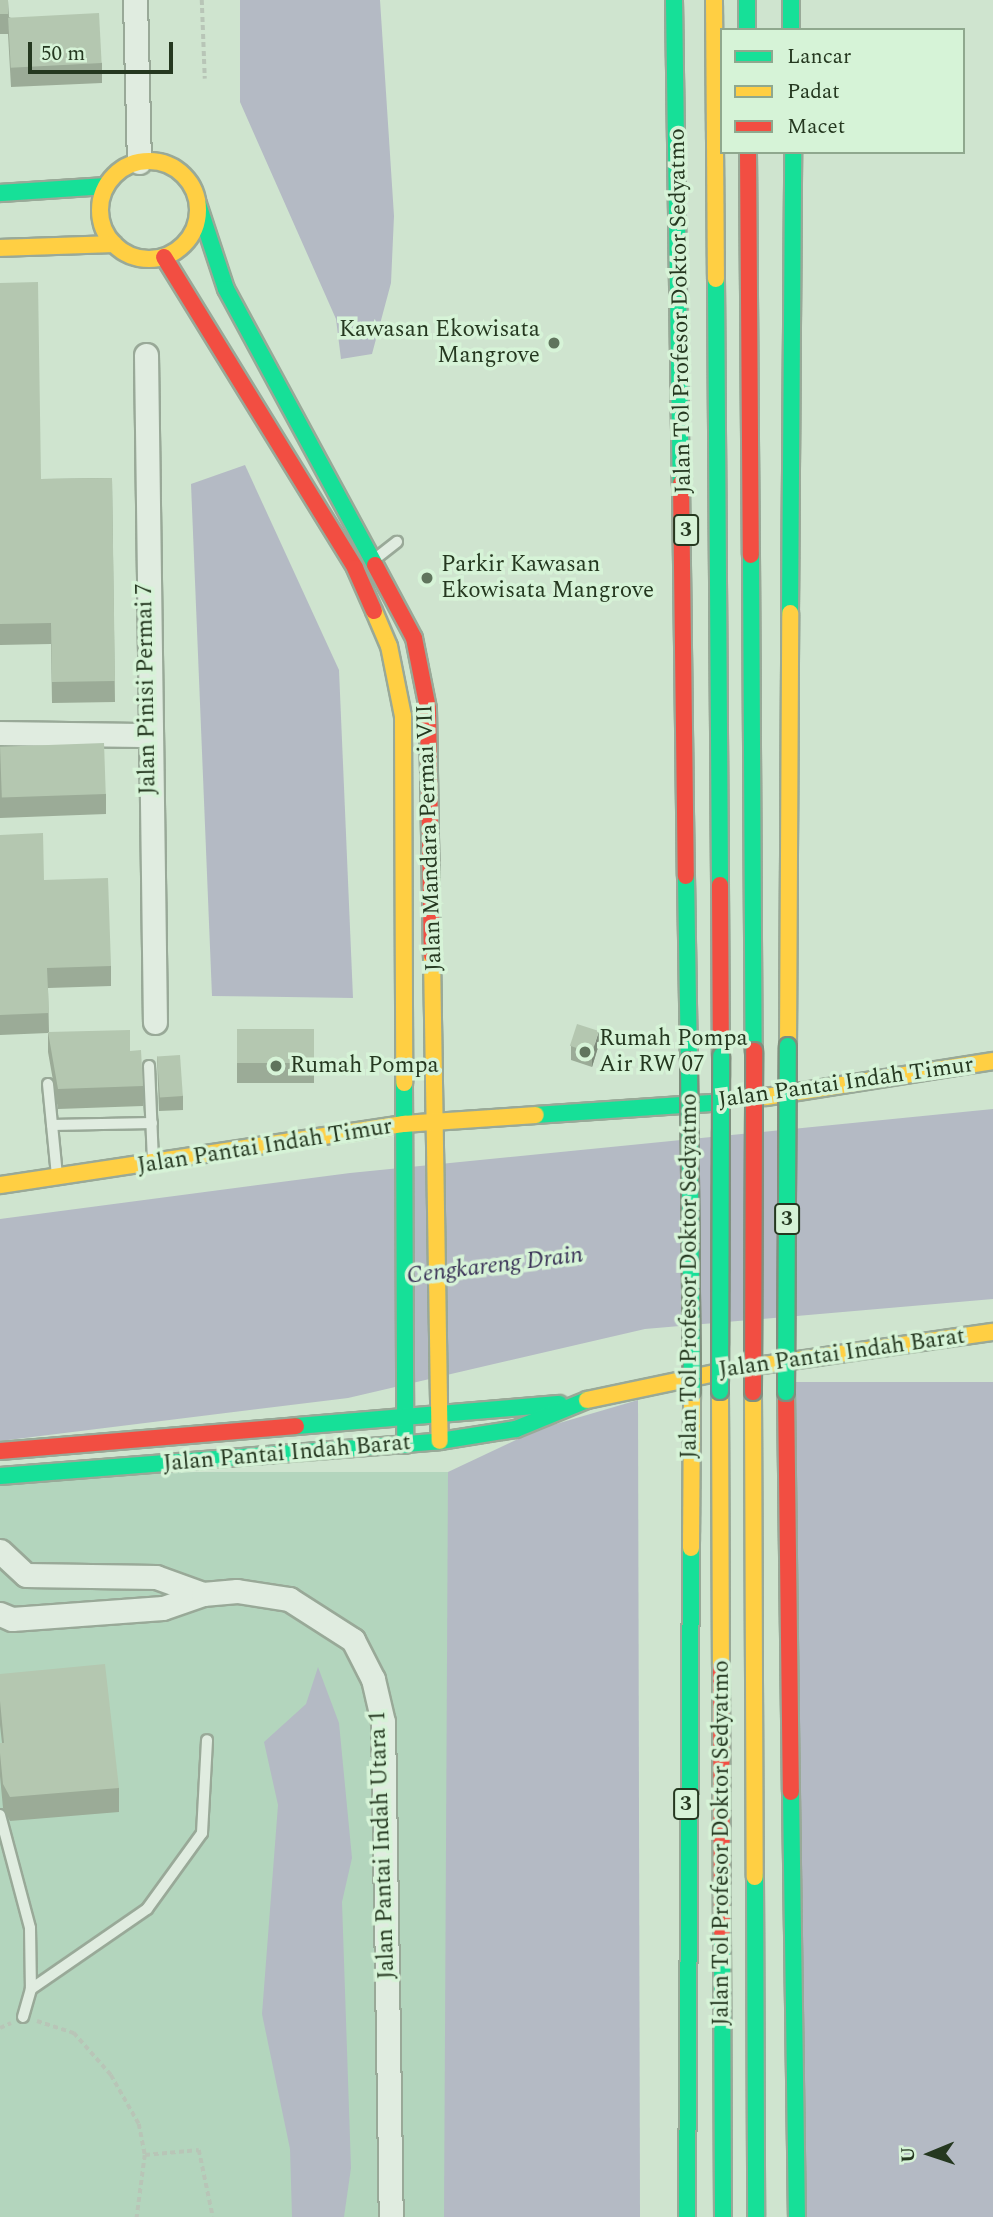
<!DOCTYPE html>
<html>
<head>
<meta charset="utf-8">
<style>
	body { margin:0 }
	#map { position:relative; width:993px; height:2217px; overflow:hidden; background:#cfe4cf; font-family:Spectral,serif }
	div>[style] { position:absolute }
	.green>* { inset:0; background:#b3d5bd; transform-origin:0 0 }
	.water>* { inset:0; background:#b4bac4; transform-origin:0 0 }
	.path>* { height:3.5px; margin-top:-1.75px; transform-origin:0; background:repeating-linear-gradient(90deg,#b8c5b7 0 5px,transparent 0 8.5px) }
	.roads { filter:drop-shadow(2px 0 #99a998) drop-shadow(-2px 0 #99a998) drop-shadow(0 2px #99a998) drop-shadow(0 -2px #99a998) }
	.lane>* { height:10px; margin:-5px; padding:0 5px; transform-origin:5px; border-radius:5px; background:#e0ece0 }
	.street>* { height:23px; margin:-11.5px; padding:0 11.5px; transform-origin:11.5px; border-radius:11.5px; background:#e0ece0 }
	.fast>* { height:16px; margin:-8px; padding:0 8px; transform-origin:8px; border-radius:8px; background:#16e098 }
	.slow>* { height:16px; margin:-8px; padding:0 8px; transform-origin:8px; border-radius:8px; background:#ffcf43 }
	.slow>.ring { margin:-8px; padding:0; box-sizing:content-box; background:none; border:16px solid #ffcf43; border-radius:50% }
	.jam>* { height:16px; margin:-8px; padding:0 8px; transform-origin:8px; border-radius:8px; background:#f24e42 }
	.bridges { filter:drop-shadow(2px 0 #808f7e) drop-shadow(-2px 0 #808f7e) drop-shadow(0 2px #808f7e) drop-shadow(0 -2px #808f7e) }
	.fast-bridge>* { height:16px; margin:-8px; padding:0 8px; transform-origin:8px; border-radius:8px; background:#16e098 }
	.jam-bridge>* { height:16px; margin:-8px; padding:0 8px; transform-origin:8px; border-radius:8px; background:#f24e42 }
	.wall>* { inset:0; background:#9bab97; transform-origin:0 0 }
	.shaded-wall>* { inset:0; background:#7e8b7b }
	.building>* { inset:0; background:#b4c7b0; transform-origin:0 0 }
	.dots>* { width:19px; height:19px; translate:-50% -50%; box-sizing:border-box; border:4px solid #d6f3d7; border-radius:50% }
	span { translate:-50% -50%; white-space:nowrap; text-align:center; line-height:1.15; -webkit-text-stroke:7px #d6f3d7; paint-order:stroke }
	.shield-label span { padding:2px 5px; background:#d6f3d7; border:2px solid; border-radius:5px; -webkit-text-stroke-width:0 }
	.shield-label { font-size:21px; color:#253820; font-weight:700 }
	.street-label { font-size:23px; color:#253820 }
	.poi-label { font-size:23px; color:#253820 }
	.right { translate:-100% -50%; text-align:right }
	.left { translate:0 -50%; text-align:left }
	.water-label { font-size:24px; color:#393156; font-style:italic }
	.legend { position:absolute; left:720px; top:28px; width:245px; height:126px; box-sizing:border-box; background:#d6f3d7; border:2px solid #8fa88e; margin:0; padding:9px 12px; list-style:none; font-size:21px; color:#253820 }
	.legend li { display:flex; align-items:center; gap:14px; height:35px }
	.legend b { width:35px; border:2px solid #8fa88e }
	.north { position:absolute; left:895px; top:2119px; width:70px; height:70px; -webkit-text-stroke:5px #d6f3d7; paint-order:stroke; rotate:268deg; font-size:19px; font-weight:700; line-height:28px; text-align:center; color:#253820 }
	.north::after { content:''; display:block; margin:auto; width:24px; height:32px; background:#253820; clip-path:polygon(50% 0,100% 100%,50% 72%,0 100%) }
	.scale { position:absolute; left:28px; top:42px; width:145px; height:32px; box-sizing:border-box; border:4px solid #253820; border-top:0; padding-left:9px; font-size:21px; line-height:24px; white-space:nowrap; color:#253820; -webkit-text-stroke:5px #d6f3d7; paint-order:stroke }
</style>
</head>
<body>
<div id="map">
	<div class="green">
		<i style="left:448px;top:1472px;width:745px;height:448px;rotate:90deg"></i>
	</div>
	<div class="water">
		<i style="clip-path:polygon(240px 0,380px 0,394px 216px,391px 283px,372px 354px,341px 359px,336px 319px,240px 102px)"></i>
		<i style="clip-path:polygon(245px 465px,339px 670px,353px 998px,212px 996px,191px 484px)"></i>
		<i style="clip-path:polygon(993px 1109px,993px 1299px,645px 1329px,348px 1398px,0 1441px,0 1219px,350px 1173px)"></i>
		<i style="left:993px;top:1382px;width:835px;height:197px;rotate:90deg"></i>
		<i style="clip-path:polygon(638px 1400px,640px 2217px,444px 2217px,448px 1472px,539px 1429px)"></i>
		<i style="clip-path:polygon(318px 1667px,339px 1723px,352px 1858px,342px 1902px,351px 2168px,344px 2217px,292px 2217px,290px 2149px,262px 2014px,278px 1805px,264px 1742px,306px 1704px)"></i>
	</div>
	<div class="path">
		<i style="left:202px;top:0;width:79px;rotate:87.8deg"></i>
		<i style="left:37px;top:2021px;width:39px;rotate:18deg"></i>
		<i style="left:74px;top:2033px;width:56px;rotate:48.6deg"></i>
		<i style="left:111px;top:2075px;width:56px;rotate:60.3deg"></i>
		<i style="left:139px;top:2124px;width:32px;rotate:79deg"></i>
		<i style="left:145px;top:2155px;width:63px;rotate:97.4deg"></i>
		<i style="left:0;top:2028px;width:12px;rotate:-24deg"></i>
		<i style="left:145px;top:2155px;width:54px;rotate:-5.3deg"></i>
		<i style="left:199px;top:2150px;width:68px;rotate:78.2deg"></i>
	</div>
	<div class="roads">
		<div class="lane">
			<i style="left:375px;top:559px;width:28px;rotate:-38deg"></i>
			<i style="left:149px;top:1066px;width:94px;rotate:87.6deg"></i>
			<i style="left:48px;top:1084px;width:91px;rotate:84.4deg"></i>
			<i style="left:52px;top:1125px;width:100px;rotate:-1.1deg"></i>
			<i style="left:0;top:1815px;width:117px;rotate:75.1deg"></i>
			<i style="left:30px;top:1928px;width:61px;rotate:89.1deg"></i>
			<i style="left:31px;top:1989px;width:29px;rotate:106deg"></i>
			<i style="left:31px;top:1989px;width:141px;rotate:-34.6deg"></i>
			<i style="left:147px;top:1909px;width:94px;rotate:-54.1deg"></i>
			<i style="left:202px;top:1833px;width:93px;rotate:-86.9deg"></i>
		</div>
		<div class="street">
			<i style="left:135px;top:0;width:162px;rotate:88.6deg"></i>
			<i style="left:146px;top:355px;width:667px;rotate:89.23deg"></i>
			<i style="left:0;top:733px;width:147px;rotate:0.8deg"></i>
			<i style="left:0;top:1551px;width:35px;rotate:43deg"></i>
			<i style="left:26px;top:1575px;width:130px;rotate:0.9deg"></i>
			<i style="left:156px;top:1577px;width:50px;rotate:19.9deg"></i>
			<i style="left:0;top:1614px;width:13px;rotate:23deg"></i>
			<i style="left:12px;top:1619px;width:151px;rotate:-4.2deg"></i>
			<i style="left:163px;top:1608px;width:42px;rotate:-19.3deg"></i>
			<i style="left:203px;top:1594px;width:34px;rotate:-5deg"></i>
			<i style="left:237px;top:1591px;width:53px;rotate:8.7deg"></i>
			<i style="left:289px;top:1599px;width:76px;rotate:32.6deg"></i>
			<i style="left:353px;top:1640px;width:44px;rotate:62.9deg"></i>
			<i style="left:373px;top:1679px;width:44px;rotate:76.9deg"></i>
			<i style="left:383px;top:1722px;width:495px;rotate:89.1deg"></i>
		</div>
		<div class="fast">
			<i style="left:674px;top:0;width:483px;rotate:89.2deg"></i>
			<i style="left:747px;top:0;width:30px;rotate:90deg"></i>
			<i style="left:791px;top:0;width:30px;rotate:90deg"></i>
			<i style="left:0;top:193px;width:106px;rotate:-3.8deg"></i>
			<i style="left:198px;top:204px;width:89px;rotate:71.8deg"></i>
			<i style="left:226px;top:289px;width:314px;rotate:61.6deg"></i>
			<i style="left:716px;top:279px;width:606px;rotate:89.62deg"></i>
			<i style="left:751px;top:555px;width:496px;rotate:89.7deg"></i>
			<i style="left:790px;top:613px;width:461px;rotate:-89.6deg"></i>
			<i style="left:686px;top:876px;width:185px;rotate:89.1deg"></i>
			<i style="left:404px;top:1083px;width:362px;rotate:89.8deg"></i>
			<i style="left:536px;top:1115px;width:175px;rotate:-3.9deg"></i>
			<i style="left:296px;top:1426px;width:264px;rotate:-4.8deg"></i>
			<i style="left:0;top:1476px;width:441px;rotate:-4.5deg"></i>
			<i style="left:440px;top:1441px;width:77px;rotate:-9deg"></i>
			<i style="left:516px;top:1429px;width:77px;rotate:-22.2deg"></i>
			<i style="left:791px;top:1792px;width:425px;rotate:89.2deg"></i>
			<i style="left:755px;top:1877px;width:340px;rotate:89.8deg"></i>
			<i style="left:722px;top:1932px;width:285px;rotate:89.8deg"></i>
			<i style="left:687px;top:2217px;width:669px;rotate:-89.66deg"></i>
		</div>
		<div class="slow">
			<i style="left:714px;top:0;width:279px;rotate:89.6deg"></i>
			<i class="ring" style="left:100px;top:161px;width:82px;height:82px"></i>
			<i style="left:0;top:248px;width:114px;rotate:-2deg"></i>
			<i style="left:374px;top:611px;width:38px;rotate:67deg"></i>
			<i style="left:389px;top:646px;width:71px;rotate:78.7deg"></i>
			<i style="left:403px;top:716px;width:367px;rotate:89.8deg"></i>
			<i style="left:432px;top:955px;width:486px;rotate:89.1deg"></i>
			<i style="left:788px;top:1046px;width:433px;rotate:-89.7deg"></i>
			<i style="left:766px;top:1097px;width:230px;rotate:-9deg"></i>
			<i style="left:0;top:1185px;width:409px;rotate:-8.6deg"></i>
			<i style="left:404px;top:1124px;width:132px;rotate:-3.9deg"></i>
			<i style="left:763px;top:1365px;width:232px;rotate:-8.2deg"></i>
			<i style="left:720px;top:1391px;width:276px;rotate:89.8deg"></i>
			<i style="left:753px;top:1392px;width:485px;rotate:89.8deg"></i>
			<i style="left:587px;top:1400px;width:131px;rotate:-11.9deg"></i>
			<i style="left:691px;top:1548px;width:157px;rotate:-89.6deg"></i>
		</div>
		<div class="jam">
			<i style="left:748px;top:152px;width:403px;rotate:89.6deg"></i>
			<i style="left:164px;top:257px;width:365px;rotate:58.4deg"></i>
			<i style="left:355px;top:568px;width:47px;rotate:66.2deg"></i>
			<i style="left:681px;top:483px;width:393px;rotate:89.3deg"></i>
			<i style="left:375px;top:565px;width:83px;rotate:61.9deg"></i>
			<i style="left:414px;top:638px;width:72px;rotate:78.8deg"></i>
			<i style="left:428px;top:709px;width:246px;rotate:89.1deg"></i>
			<i style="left:720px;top:885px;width:171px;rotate:89.7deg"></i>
			<i style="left:786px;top:1392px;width:400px;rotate:89.3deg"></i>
			<i style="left:0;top:1451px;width:297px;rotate:-4.8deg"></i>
			<i style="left:721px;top:1667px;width:265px;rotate:89.8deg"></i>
		</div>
	</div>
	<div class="bridges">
		<div class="fast-bridge">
			<i style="left:689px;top:1061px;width:330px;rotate:89.5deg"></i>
			<i style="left:720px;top:1391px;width:335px;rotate:-89.8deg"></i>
			<i style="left:786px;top:1392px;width:346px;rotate:-89.7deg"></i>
		</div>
		<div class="jam-bridge">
			<i style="left:753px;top:1392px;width:341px;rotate:-89.8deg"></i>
		</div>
	</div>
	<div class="wall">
		<i style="clip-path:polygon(0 0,8px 0,9px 17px,102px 63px,102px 83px,11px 87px,8px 34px,0 34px)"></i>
		<i style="clip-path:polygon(0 283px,41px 479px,112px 478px,115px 702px,52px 703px,51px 644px,0 645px)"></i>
		<i style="clip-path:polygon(0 747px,106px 794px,106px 814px,0 818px)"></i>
		<i style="clip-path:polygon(0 835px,44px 880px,111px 966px,111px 986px,48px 988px,49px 1032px,130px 1051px,143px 1086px,143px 1106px,58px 1109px,48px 1052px,48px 1033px,0 1035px)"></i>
		<i style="left:314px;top:1029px;width:54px;height:77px;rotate:90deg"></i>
		<i style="clip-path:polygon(599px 1044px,592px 1067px,571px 1060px,571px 1046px)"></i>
		<i style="clip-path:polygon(157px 1056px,183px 1096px,183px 1110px,159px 1111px)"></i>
		<i style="clip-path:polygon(0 1674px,119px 1788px,119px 1812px,10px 1821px,3px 1808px,0 1776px,0 1743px,2px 1743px,0 1725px)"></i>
	</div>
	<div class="shaded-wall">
		<i style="clip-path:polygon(599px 1031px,599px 1044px,592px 1067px,592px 1053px)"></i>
	</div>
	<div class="building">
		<i style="left:0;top:0;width:8px;height:14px"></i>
		<i style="left:99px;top:13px;width:50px;height:91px;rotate:87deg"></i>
		<i style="clip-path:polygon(38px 282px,41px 479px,112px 478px,115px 681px,52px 682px,51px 623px,0 624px,0 283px)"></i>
		<i style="left:104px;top:743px;width:51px;height:104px;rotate:88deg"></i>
		<i style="clip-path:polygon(43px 833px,44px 880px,108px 878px,111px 966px,47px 968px,49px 1013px,0 1015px,0 835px)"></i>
		<i style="left:577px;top:1024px;width:23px;height:23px;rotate:18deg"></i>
		<i style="left:314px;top:1029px;width:34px;height:77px;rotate:90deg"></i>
		<i style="clip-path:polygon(130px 1030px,130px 1051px,141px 1050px,143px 1086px,58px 1089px,48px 1032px)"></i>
		<i style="left:180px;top:1055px;width:41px;height:23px;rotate:86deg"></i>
		<i style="clip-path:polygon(105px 1664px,119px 1788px,10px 1797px,3px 1784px,0 1753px,0 1743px,4px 1743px,0 1701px,0 1674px)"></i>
	</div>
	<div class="dots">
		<i style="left:554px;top:343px;background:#60745d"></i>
		<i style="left:427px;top:578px;background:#60745d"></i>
		<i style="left:585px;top:1052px;background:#60745d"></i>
		<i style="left:276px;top:1066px;background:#60745d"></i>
	</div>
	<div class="shield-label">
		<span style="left:686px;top:530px">3</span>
		<span style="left:787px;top:1219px">3</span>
		<span style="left:686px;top:1804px">3</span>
	</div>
	<div class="street-label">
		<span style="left:681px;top:311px;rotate:-91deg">Jalan Tol Profesor Doktor Sedyatmo</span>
		<span style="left:147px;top:689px;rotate:-91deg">Jalan Pinisi Permai 7</span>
		<span style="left:430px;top:838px;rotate:-92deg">Jalan Mandara Permai VII</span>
		<span style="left:846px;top:1083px;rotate:-8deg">Jalan Pantai Indah Timur</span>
		<span style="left:265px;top:1147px;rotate:-9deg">Jalan Pantai Indah Timur</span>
		<span style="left:690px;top:1276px;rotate:-90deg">Jalan Tol Profesor Doktor Sedyatmo</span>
		<span style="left:842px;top:1354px;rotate:-8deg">Jalan Pantai Indah Barat</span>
		<span style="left:287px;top:1454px;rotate:-5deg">Jalan Pantai Indah Barat</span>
		<span style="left:722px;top:1843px;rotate:-90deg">Jalan Tol Profesor Doktor Sedyatmo</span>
		<span style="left:383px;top:1845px;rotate:-92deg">Jalan Pantai Indah Utara 1</span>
	</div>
	<div class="poi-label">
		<span class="right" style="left:540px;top:343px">Kawasan Ekowisata<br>Mangrove</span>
		<span class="left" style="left:441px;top:578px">Parkir Kawasan<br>Ekowisata Mangrove</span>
		<span class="left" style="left:599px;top:1052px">Rumah Pompa<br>Air RW 07</span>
		<span class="left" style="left:290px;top:1066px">Rumah Pompa</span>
	</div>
	<div class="water-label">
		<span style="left:495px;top:1266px;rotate:-7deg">Cengkareng Drain</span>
	</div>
	<ul class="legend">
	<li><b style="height:9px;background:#16e098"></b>Lancar</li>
	<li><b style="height:9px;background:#ffcf43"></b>Padat</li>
	<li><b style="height:9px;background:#f24e42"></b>Macet</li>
	</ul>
	<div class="north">U</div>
	<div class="scale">50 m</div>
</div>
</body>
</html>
